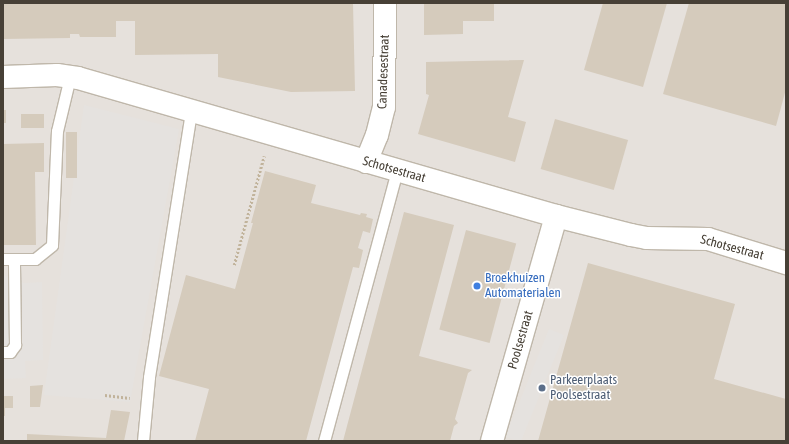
<!DOCTYPE html>
<html>
<head>
<meta charset="utf-8">
<style>
	body { margin:0 }
	#map { position:relative; width:789px; height:444px; overflow:hidden; background:#f4f0e7; font-family:"Asap Condensed",sans-serif }
	div>[style] { position:absolute }
	.industrial>* { inset:0; background:#e6e1dc; transform-origin:0 0 }
	.parking>* { inset:0; background:#e5e2df; transform-origin:0 0 }
	.building>* { inset:0; background:#d5cbbc; transform-origin:0 0 }
	.path>* { height:2.5px; margin-top:-1.25px; transform-origin:0; background:repeating-linear-gradient(90deg,#c1b39b 0 2px,transparent 0 4px) }
	.roads { filter:drop-shadow(1px 0 #bfb7aa) drop-shadow(-1px 0 #bfb7aa) drop-shadow(0 1px #bfb7aa) drop-shadow(0 -1px #bfb7aa) }
	.lane>* { height:11px; margin:-5.5px; padding:0 5.5px; transform-origin:5.5px; border-radius:5.5px; background:#fff }
	.street>* { height:22px; margin:-11px; padding:0 11px; transform-origin:11px; border-radius:11px; background:#fff }
	.dots>* { width:11px; height:11px; translate:-50% -50%; box-sizing:border-box; border:2px solid #fff; border-radius:50% }
	span { translate:-50% -50%; white-space:nowrap; text-align:center; line-height:1.15; -webkit-text-stroke:3px #fff; paint-order:stroke }
	.street-label { font-size:13px; color:#474036 }
	.shop-label { font-size:13px; color:#366cbe }
	.left { translate:0 -50%; text-align:left }
	.service-label { font-size:13px; color:#4e5e75 }
	.frame { position:absolute; inset:0; border:4px solid #474036; pointer-events:none }
</style>
</head>
<body>
<div id="map">
	<div class="industrial">
		<i style="left:3px;top:3px;width:783px;height:438px"></i>
	</div>
	<div class="parking">
		<i style="clip-path:polygon(84px 105px,179px 129px,130px 402px,44px 395px)"></i>
		<i style="clip-path:polygon(3px 275px,24px 283px,42px 282px,43px 360px,25px 361px,26px 378px,3px 379px)"></i>
		<i style="left:549px;top:329px;width:16px;height:116px;rotate:22deg"></i>
	</div>
	<div class="building">
		<i style="clip-path:polygon(3px 3px,353px 3px,355px 91px,291px 92px,218px 77px,218px 54px,135px 55px,135px 21px,116px 21px,116px 37px,80px 37px,79px 34px,70px 34px,70px 38px,3px 39px)"></i>
		<i style="clip-path:polygon(424px 3px,494px 3px,494px 21px,463px 21px,463px 34px,424px 35px)"></i>
		<i style="clip-path:polygon(603px 3px,667px 3px,643px 87px,584px 70px)"></i>
		<i style="clip-path:polygon(689px 3px,786px 3px,786px 89px,776px 126px,663px 94px)"></i>
		<i style="clip-path:polygon(524px 60px,508px 117px,526px 122px,515px 162px,418px 134px,429px 95px,426px 94px,426px 62px)"></i>
		<i style="left:3px;top:110px;width:3px;height:13px"></i>
		<i style="left:21px;top:114px;width:23px;height:14px"></i>
		<i style="left:555px;top:119px;width:76px;height:52px;rotate:16deg"></i>
		<i style="left:66px;top:132px;width:11px;height:46px"></i>
		<i style="clip-path:polygon(44px 143px,44px 172px,35px 172px,36px 245px,3px 245px,3px 144px)"></i>
		<i style="clip-path:polygon(265px 171px,316px 185px,311px 203px,360px 215px,361px 213px,367px 214px,366px 217px,373px 219px,370px 233px,363px 231px,358px 248px,363px 250px,359px 268px,353px 267px,306px 441px,195px 441px,209px 389px,159px 376px,186px 275px,235px 289px,253px 223px,251px 223px)"></i>
		<i style="clip-path:polygon(404px 212px,454px 225px,419px 356px,472px 370px,468px 373px,455px 419px,458px 423px,454px 426px,450px 441px,343px 441px)"></i>
		<i style="left:466px;top:230px;width:52px;height:103px;rotate:15deg"></i>
		<i style="clip-path:polygon(588px 263px,735px 304px,714px 379px,786px 399px,786px 441px,538px 441px)"></i>
		<i style="clip-path:polygon(43px 385px,40px 407px,30px 407px,30px 386px)"></i>
		<i style="clip-path:polygon(3px 396px,13px 396px,13px 408px,5px 408px,5px 416px,3px 416px)"></i>
		<i style="clip-path:polygon(111px 410px,130px 412px,124px 441px,27px 441px,27px 434px,106px 438px)"></i>
	</div>
	<div class="path">
		<i style="left:234px;top:265px;width:113px;rotate:-74.6deg"></i>
		<i style="left:105px;top:395px;width:25px;rotate:7deg"></i>
	</div>
	<div class="roads">
		<div class="lane">
			<i style="left:3px;top:259px;width:32px"></i>
			<i style="left:35px;top:259px;width:22px;rotate:-39deg"></i>
			<i style="left:52px;top:245px;width:114px;rotate:-87.5deg"></i>
			<i style="left:57px;top:131px;width:56px;rotate:-76.5deg"></i>
			<i style="left:3px;top:352px;width:7px"></i>
			<i style="left:10px;top:352px;width:9px;rotate:-54deg"></i>
			<i style="left:15px;top:345px;width:86px;rotate:-90.7deg"></i>
			<i style="left:143px;top:441px;width:64px;rotate:-84.6deg"></i>
			<i style="left:149px;top:377px;width:269px;rotate:-81deg"></i>
			<i style="left:324px;top:441px;width:280px;rotate:-74.9deg"></i>
		</div>
		<div class="street">
			<i style="left:3px;top:77px;width:54px;rotate:-2.1deg"></i>
			<i style="left:57px;top:75px;width:21px;rotate:8deg"></i>
			<i style="left:78px;top:78px;width:498px;rotate:16.1deg"></i>
			<i style="left:556px;top:216px;width:77px;rotate:14.2deg"></i>
			<i style="left:631px;top:235px;width:16px;rotate:11deg"></i>
			<i style="left:647px;top:238px;width:61px;rotate:0.9deg"></i>
			<i style="left:708px;top:239px;width:82px;rotate:17.1deg"></i>
			<i style="left:366px;top:162px;width:29px;rotate:-68deg"></i>
			<i style="left:377px;top:135px;width:29px;rotate:-76deg"></i>
			<i style="left:384px;top:107px;width:104px;rotate:-89.4deg"></i>
			<i style="left:492px;top:441px;width:234px;rotate:-74.1deg"></i>
		</div>
	</div>
	<div class="dots">
		<i style="left:477px;top:286px;background:#3f7fe0"></i>
		<i style="left:542px;top:388px;background:#5c6f8a"></i>
	</div>
	<div class="street-label">
		<span style="left:384px;top:72px;rotate:-88deg">Canadesestraat</span>
		<span style="left:394px;top:170px;rotate:16deg">Schotsestraat</span>
		<span style="left:732px;top:248px;rotate:15deg">Schotsestraat</span>
		<span style="left:521px;top:340px;rotate:-74deg">Poolsestraat</span>
	</div>
	<div class="shop-label">
		<span class="left" style="left:485px;top:286px">Broekhuizen<br>Automaterialen</span>
	</div>
	<div class="service-label">
		<span class="left" style="left:550px;top:388px">Parkeerplaats<br>Poolsestraat</span>
	</div>
	<div class="frame"></div>
</div>
</body>
</html>
